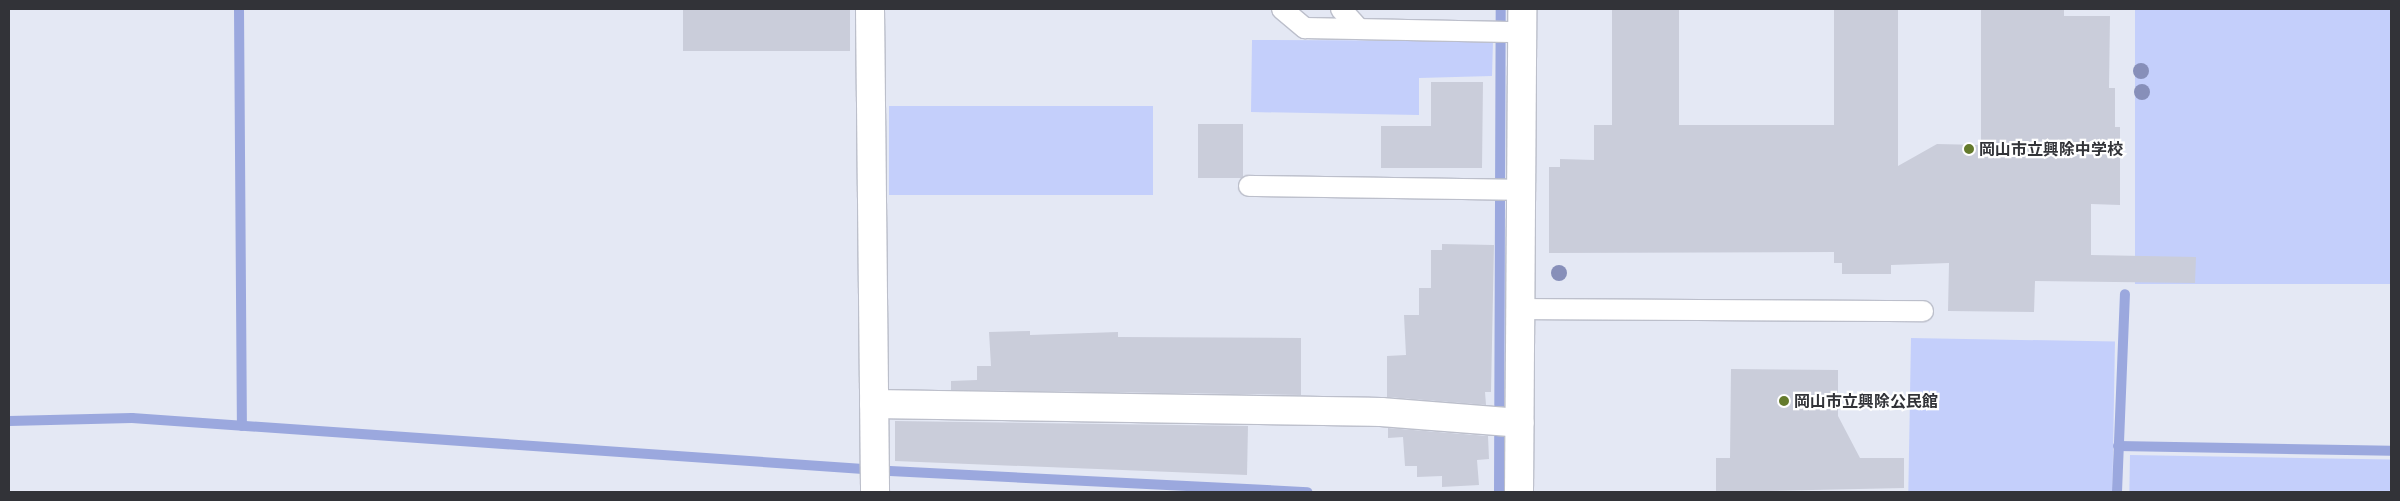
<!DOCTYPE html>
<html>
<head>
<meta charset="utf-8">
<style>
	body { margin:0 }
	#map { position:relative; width:2400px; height:501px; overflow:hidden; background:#e4e8f4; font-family:"Asap Condensed","Noto Sans JP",sans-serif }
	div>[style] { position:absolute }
	.green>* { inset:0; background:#c4cffb; transform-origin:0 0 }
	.stream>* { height:10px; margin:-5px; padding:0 5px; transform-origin:5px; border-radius:5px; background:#9ba8de }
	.building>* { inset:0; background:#cacdda; transform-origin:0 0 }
	.roads { filter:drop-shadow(1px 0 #bcbfcb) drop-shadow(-1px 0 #bcbfcb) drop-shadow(0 1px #bcbfcb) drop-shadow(0 -1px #bcbfcb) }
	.service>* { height:20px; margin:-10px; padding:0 10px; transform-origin:10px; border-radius:10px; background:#fff }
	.minor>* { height:28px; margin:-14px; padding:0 14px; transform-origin:14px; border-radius:14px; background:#fff }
	.trees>* { width:16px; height:16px; margin:-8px; border-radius:50%; background:#878fb9 }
	.dots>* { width:14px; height:14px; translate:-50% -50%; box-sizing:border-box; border:2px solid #fff; border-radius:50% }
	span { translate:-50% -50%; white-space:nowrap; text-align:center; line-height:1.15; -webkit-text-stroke:4.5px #fff; paint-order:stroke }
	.poi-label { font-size:16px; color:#323338; font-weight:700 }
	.left { translate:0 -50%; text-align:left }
	.frame { position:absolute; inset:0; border:10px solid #323338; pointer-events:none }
</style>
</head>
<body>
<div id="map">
	<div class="green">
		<i style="left:2135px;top:9px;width:256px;height:275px"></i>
		<i style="clip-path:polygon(1252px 40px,1493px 41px,1492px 76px,1419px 78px,1419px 115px,1251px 112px)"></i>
		<i style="left:889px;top:106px;width:264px;height:89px"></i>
		<i style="left:1911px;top:338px;width:204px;height:154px;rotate:1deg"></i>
		<i style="left:2130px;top:455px;width:261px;height:37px;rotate:1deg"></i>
	</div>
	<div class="stream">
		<i style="left:239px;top:9px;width:417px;rotate:89.6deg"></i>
		<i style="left:9px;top:421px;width:123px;rotate:-1.4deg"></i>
		<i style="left:132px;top:418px;width:733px;rotate:3.99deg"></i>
		<i style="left:2118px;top:446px;width:273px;rotate:1deg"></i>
		<i style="left:890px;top:471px;width:418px;rotate:2.9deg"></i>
		<i style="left:1499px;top:492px;width:483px;rotate:-89.8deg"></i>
		<i style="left:2117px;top:492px;width:198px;rotate:-87.7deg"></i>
	</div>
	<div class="building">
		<i style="left:683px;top:9px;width:167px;height:42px"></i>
		<i style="clip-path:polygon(1612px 9px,1679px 9px,1679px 125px,1834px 125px,1834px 9px,1898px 9px,1898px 166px,1937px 144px,1981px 145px,1981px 9px,2064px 9px,2064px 16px,2110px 16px,2109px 88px,2115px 88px,2115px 127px,2120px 127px,2120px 205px,2091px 204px,2091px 255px,2196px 257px,2195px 283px,2035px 281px,2034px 312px,1948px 311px,1949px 263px,1891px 265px,1891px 274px,1842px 274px,1842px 263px,1834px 263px,1834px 252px,1549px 253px,1549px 167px,1560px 167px,1560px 159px,1594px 160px,1594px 125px,1612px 125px)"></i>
		<i style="clip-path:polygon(1431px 82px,1483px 82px,1482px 168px,1381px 168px,1381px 126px,1431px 126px)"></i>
		<i style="left:1198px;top:124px;width:45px;height:54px"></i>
		<i style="clip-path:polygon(1442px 244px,1494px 245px,1491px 392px,1485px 392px,1486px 405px,1387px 397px,1387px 356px,1406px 355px,1404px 315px,1419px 315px,1419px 288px,1431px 288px,1431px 250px,1442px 250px)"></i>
		<i style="clip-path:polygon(1030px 331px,1030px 335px,1118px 332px,1118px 337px,1301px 338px,1301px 395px,951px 390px,951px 381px,977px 380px,977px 366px,991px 366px,989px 332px)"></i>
		<i style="clip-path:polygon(1731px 369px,1838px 370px,1838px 416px,1860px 458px,1904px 458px,1904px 488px,1716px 492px,1716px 458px,1730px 458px)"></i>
		<i style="clip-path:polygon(895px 421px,1248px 426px,1247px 475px,895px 461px)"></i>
		<i style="clip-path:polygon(1388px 428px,1488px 436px,1489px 459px,1477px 460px,1479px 485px,1442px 487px,1442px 476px,1417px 477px,1417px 466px,1405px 466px,1403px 437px,1388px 438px)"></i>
	</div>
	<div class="roads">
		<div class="service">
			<i style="left:1282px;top:9px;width:30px;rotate:40deg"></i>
			<i style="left:1305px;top:28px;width:217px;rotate:1.1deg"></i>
			<i style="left:1341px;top:9px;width:27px;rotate:48deg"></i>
			<i style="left:1249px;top:186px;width:272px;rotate:0.8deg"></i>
			<i style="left:1521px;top:309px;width:402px;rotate:0.3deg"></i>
		</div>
		<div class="minor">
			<i style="left:870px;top:9px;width:483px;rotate:89.4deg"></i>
			<i style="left:874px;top:404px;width:507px;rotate:0.9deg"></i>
			<i style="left:1381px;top:412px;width:139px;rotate:4.5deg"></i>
			<i style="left:1519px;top:492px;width:483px;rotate:-89.6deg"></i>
		</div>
	</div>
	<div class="trees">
		<i style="left:2141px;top:71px"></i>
		<i style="left:2142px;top:92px"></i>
		<i style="left:1559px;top:273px"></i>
	</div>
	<div class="dots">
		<i style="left:1969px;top:149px;background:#647a2c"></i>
		<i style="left:1784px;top:401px;background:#647a2c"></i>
	</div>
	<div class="poi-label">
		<span class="left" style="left:1979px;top:149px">岡山市立興除中学校</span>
		<span class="left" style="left:1794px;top:401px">岡山市立興除公民館</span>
	</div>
	<div class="frame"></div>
</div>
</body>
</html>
